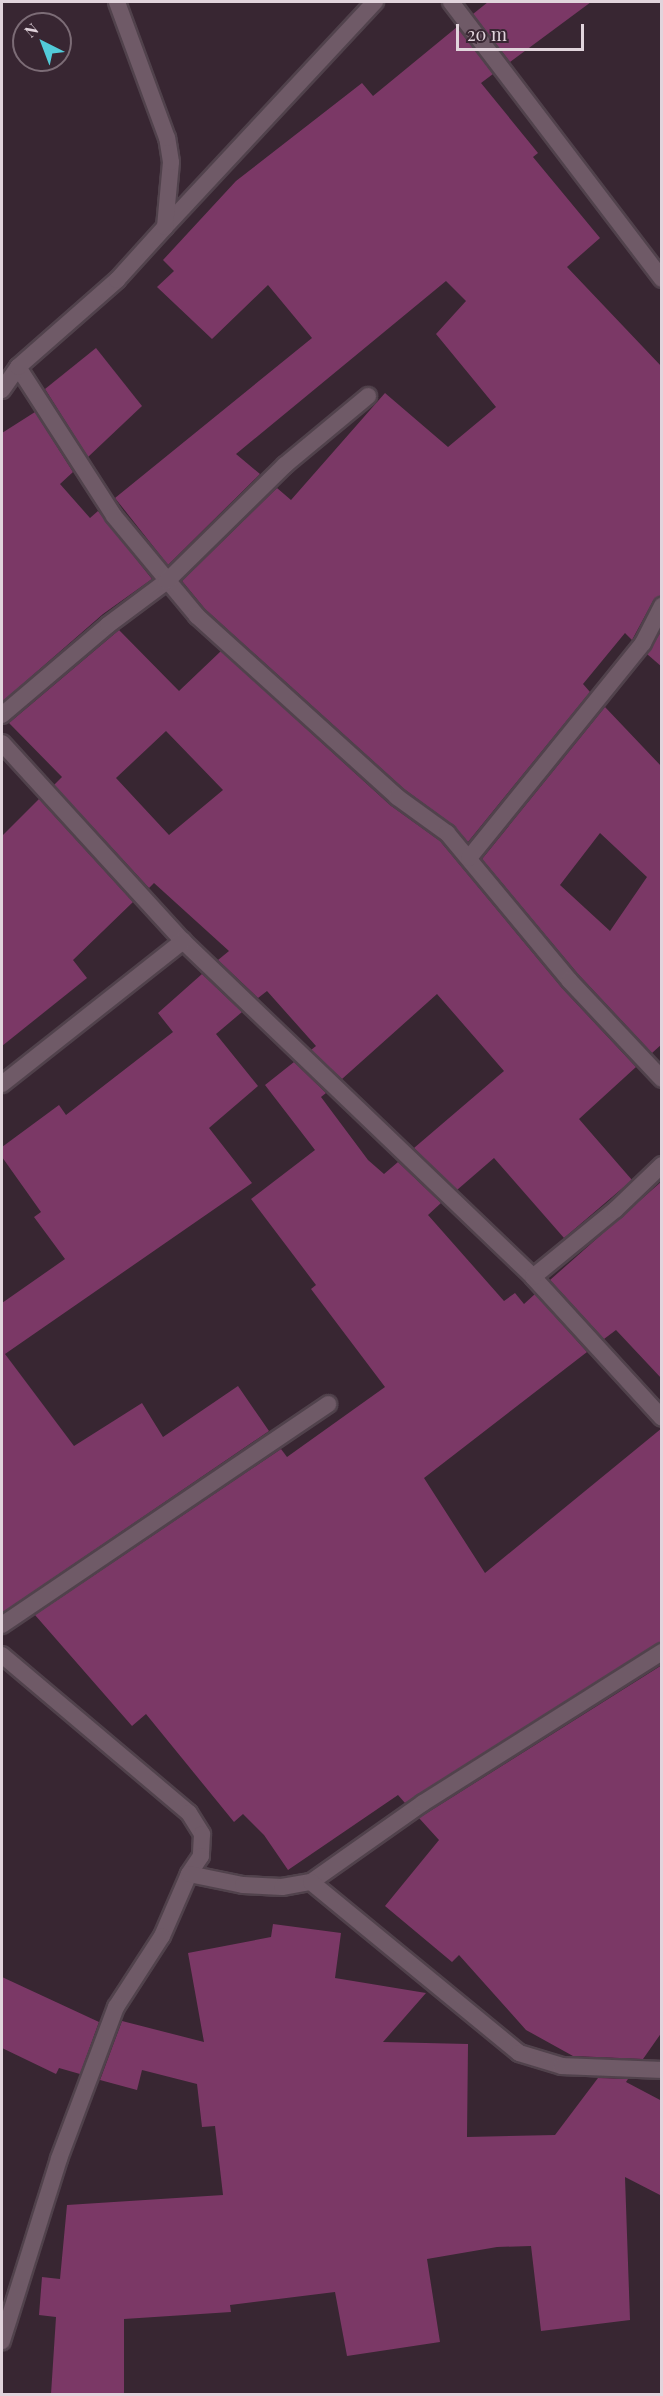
<!DOCTYPE html>
<html>
<head>
<meta charset="utf-8">
<style>
	body { margin:0 }
	#map { position:relative; width:663px; height:2396px; overflow:hidden; background:#382632; font-family:"Playfair Display",serif }
	div>[style] { position:absolute }
	.building>* { inset:0; background:#7b3866 }
	.roads { filter:drop-shadow(2px 0 #51424c) drop-shadow(-2px 0 #51424c) drop-shadow(0 2px #51424c) drop-shadow(0 -2px #51424c) }
	.minor>* { height:16px; margin:-8px; padding:0 8px; transform-origin:8px; border-radius:8px; background:#6f5a67 }
	span { translate:-50% -50%; white-space:nowrap; text-align:center; line-height:1.15; -webkit-text-stroke:5px #382632; paint-order:stroke }
	.frame { position:absolute; inset:0; border:3px solid #e1d4dc; pointer-events:none }
	.north { position:absolute; left:12px; top:12px; width:60px; height:60px; box-sizing:border-box; background:#382632; border:2px solid #7c6c76; border-radius:50%; rotate:318deg; font-size:16px; font-weight:700; line-height:24px; text-align:center; color:#e1d4dc }
	.north::after { content:''; display:block; margin:auto; width:21px; height:27px; background:#52cbd9; clip-path:polygon(50% 0,100% 100%,50% 72%,0 100%) }
	.scale { position:absolute; left:456px; top:24px; width:128px; height:27px; box-sizing:border-box; border:3px solid #e1d4dc; border-top:0; padding-left:8px; font-size:18px; line-height:21px; white-space:nowrap; color:#e1d4dc; -webkit-text-stroke:4px #382632; paint-order:stroke }
</style>
</head>
<body>
<div id="map">
	<div class="building">
		<i style="clip-path:polygon(488px 2px,591px 2px,510px 62px,473px 14px)"></i>
		<i style="clip-path:polygon(457px 27px,493px 74px,481px 83px,538px 153px,533px 157px,600px 238px,567px 267px,662px 367px,662px 596px,653px 601px,632px 640px,625px 633px,583px 684px,590px 692px,468px 842px,453px 825px,404px 789px,205px 609px,182px 581px,277px 488px,291px 500px,385px 393px,448px 447px,496px 407px,436px 334px,466px 301px,446px 281px,236px 454px,260px 474px,168px 565px,115px 498px,312px 338px,268px 285px,212px 339px,157px 287px,174px 271px,163px 260px,236px 181px,362px 83px,373px 96px)"></i>
		<i style="clip-path:polygon(96px 348px,142px 406px,88px 457px,45px 389px)"></i>
		<i style="clip-path:polygon(35px 412px,73px 472px,60px 484px,90px 518px,98px 511px,152px 579px,103px 614px,2px 702px,2px 433px)"></i>
		<i style="clip-path:polygon(evenodd,119px 630px,179px 691px,221px 651px,390px 805px,440px 841px,562px 988px,636px 1067px,579px 1119px,632px 1180px,564px 1238px,494px 1158px,457px 1190px,414px 1148px,504px 1071px,437px 994px,342px 1079px,311px 1050px,316px 1046px,267px 991px,258px 998px,218px 960px,229px 951px,154px 883px,149px 888px,54px 785px,62px 777px,9px 723px,119px 630px,166px 731px,223px 790px,169px 835px,116px 778px,166px 731px)"></i>
		<i style="clip-path:polygon(662px 630px,662px 667px,647px 654px)"></i>
		<i style="clip-path:polygon(evenodd,605px 707px,662px 767px,662px 1044px,652px 1053px,578px 974px,482px 859px,605px 707px,600px 833px,647px 877px,610px 931px,560px 885px,600px 833px)"></i>
		<i style="clip-path:polygon(39px 799px,133px 902px,73px 960px,87px 978px,2px 1046px,2px 836px)"></i>
		<i style="clip-path:polygon(202px 974px,242px 1012px,216px 1034px,258px 1086px,209px 1128px,252px 1183px,5px 1354px,74px 1446px,142px 1403px,163px 1437px,238px 1386px,269px 1431px,2px 1613px,2px 1303px,65px 1259px,34px 1217px,41px 1212px,2px 1157px,2px 1147px,59px 1105px,66px 1115px,173px 1032px,158px 1013px)"></i>
		<i style="clip-path:polygon(294px 1062px,326px 1093px,321px 1097px,368px 1160px,384px 1174px,398px 1162px,441px 1203px,428px 1215px,504px 1301px,515px 1293px,524px 1304px,535px 1294px,587px 1352px,424px 1478px,485px 1573px,662px 1428px,662px 1642px,405px 1803px,398px 1795px,288px 1870px,264px 1835px,243px 1814px,234px 1822px,146px 1714px,132px 1726px,35px 1615px,281px 1449px,287px 1457px,385px 1387px,311px 1289px,316px 1285px,251px 1199px,315px 1150px,265px 1085px)"></i>
		<i style="clip-path:polygon(662px 1181px,662px 1379px,616px 1330px,604px 1339px,550px 1280px)"></i>
		<i style="clip-path:polygon(662px 1665px,662px 2032px,643px 2059px,573px 2056px,526px 2030px,459px 1955px,452px 1962px,385px 1906px,439px 1840px,419px 1818px)"></i>
		<i style="clip-path:polygon(273px 1924px,341px 1933px,335px 1978px,426px 1993px,383px 2042px,468px 2044px,467px 2137px,555px 2135px,598px 2078px,628px 2079px,626px 2082px,662px 2101px,662px 2196px,625px 2177px,630px 2320px,541px 2331px,531px 2246px,497px 2247px,427px 2259px,440px 2342px,347px 2356px,335px 2292px,230px 2305px,231px 2312px,124px 2319px,124px 2394px,51px 2394px,56px 2317px,39px 2315px,42px 2277px,60px 2279px,67px 2205px,223px 2195px,215px 2126px,202px 2127px,197px 2084px,142px 2070px,137px 2090px,100px 2080px,122px 2021px,204px 2042px,188px 1953px,271px 1937px)"></i>
		<i style="clip-path:polygon(2px 1977px,99px 2022px,80px 2074px,59px 2068px,56px 2074px,2px 2048px)"></i>
	</div>
	<div class="roads">
		<div class="minor">
			<i style="left:451px;top:2px;width:348px;rotate:52.7deg"></i>
			<i style="left:165px;top:227px;width:308px;rotate:-47deg"></i>
			<i style="left:18px;top:367px;width:177px;rotate:57.2deg"></i>
			<i style="left:114px;top:516px;width:130px;rotate:50.3deg"></i>
			<i style="left:197px;top:616px;width:270px;rotate:42.1deg"></i>
			<i style="left:397px;top:797px;width:62px;rotate:35.8deg"></i>
			<i style="left:447px;top:833px;width:192px;rotate:50.3deg"></i>
			<i style="left:570px;top:981px;width:134px;rotate:46.8deg"></i>
			<i style="left:2px;top:390px;width:28px;rotate:-55deg"></i>
			<i style="left:18px;top:367px;width:132px;rotate:-41.3deg"></i>
			<i style="left:117px;top:280px;width:72px;rotate:-47.8deg"></i>
			<i style="left:165px;top:227px;width:65px;rotate:-84.7deg"></i>
			<i style="left:171px;top:162px;width:24px;rotate:-99deg"></i>
			<i style="left:167px;top:138px;width:145px;rotate:-110.2deg"></i>
			<i style="left:2px;top:715px;width:139px;rotate:-40.3deg"></i>
			<i style="left:108px;top:625px;width:74px;rotate:-36.7deg"></i>
			<i style="left:167px;top:581px;width:165px;rotate:-44.5deg"></i>
			<i style="left:285px;top:465px;width:108px;rotate:-39.7deg"></i>
			<i style="left:2px;top:743px;width:268px;rotate:47.6deg"></i>
			<i style="left:183px;top:941px;width:485px;rotate:43.8deg"></i>
			<i style="left:533px;top:1277px;width:191px;rotate:47.5deg"></i>
			<i style="left:469px;top:858px;width:277px;rotate:-51deg"></i>
			<i style="left:643px;top:643px;width:42px;rotate:-62.8deg"></i>
			<i style="left:2px;top:1084px;width:231px;rotate:-38.3deg"></i>
			<i style="left:533px;top:1277px;width:106px;rotate:-39.3deg"></i>
			<i style="left:615px;top:1210px;width:65px;rotate:-43.8deg"></i>
			<i style="left:2px;top:1625px;width:394px;rotate:-34.1deg"></i>
			<i style="left:2px;top:1655px;width:245px;rotate:40.2deg"></i>
			<i style="left:189px;top:1813px;width:25px;rotate:58deg"></i>
			<i style="left:202px;top:1834px;width:22px;rotate:93deg"></i>
			<i style="left:201px;top:1856px;width:22px;rotate:124deg"></i>
			<i style="left:189px;top:1874px;width:68px;rotate:113.5deg"></i>
			<i style="left:162px;top:1936px;width:85px;rotate:122.9deg"></i>
			<i style="left:116px;top:2007px;width:162px;rotate:110.6deg"></i>
			<i style="left:59px;top:2159px;width:191px;rotate:107.4deg"></i>
			<i style="left:189px;top:1874px;width:55px;rotate:11.5deg"></i>
			<i style="left:243px;top:1885px;width:39px;rotate:3deg"></i>
			<i style="left:282px;top:1887px;width:29px;rotate:-10deg"></i>
			<i style="left:311px;top:1882px;width:137px;rotate:-35.2deg"></i>
			<i style="left:423px;top:1803px;width:283px;rotate:-32.3deg"></i>
			<i style="left:311px;top:1882px;width:269px;rotate:39.4deg"></i>
			<i style="left:519px;top:2053px;width:45px;rotate:16.8deg"></i>
			<i style="left:562px;top:2066px;width:100px;rotate:2.3deg"></i>
		</div>
	</div>
	<div class="frame"></div>
	<div class="north">N</div>
	<div class="scale">20 m</div>
</div>
</body>
</html>
